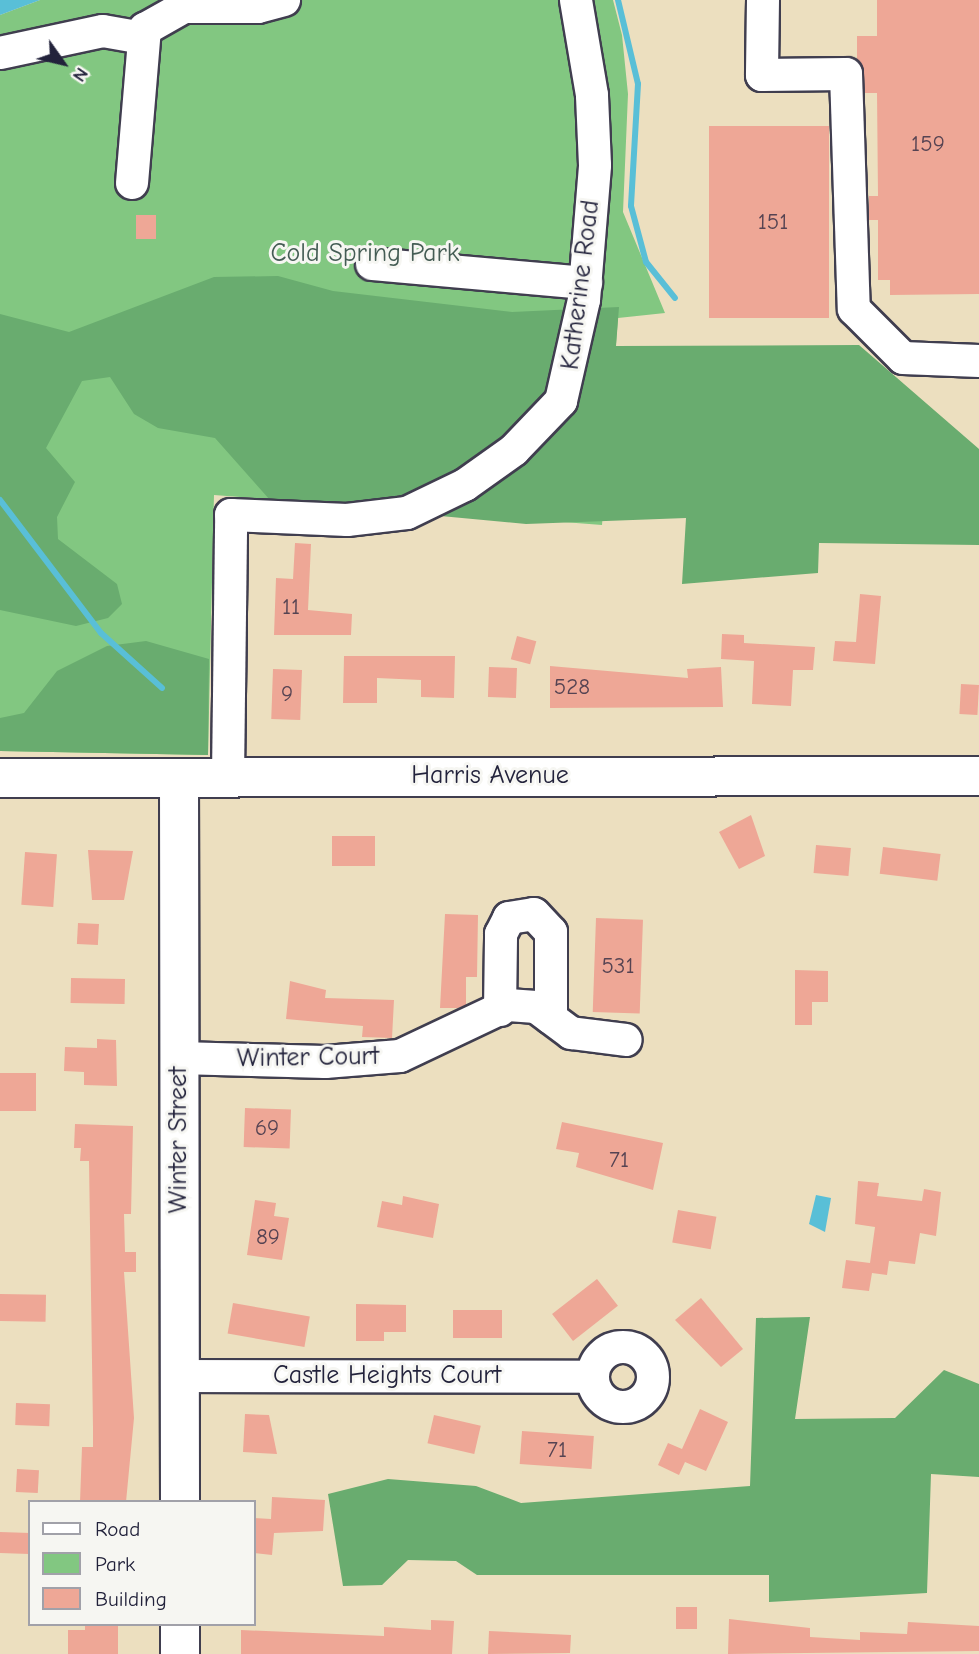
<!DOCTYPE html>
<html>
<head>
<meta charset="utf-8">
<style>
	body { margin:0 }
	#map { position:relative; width:979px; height:1654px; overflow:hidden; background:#ecdfbf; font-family:"Comic Neue",sans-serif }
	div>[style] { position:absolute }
	.green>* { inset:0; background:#82c781 }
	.forest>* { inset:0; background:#69ac6f }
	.water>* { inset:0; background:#59bfd7 }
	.stream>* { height:6px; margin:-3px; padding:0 3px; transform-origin:3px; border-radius:3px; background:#59bfd7 }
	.building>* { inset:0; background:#eea796; transform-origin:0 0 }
	.roads { filter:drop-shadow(2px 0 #403e4f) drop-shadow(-2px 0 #403e4f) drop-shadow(0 2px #403e4f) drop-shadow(0 -2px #403e4f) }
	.minor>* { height:32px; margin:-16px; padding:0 16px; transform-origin:16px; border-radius:16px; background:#fff }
	.minor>.ring { margin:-16px; padding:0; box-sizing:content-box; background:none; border:32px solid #fff; border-radius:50% }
	.major>* { height:38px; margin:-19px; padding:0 19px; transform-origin:19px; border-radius:19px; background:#fff }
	span { translate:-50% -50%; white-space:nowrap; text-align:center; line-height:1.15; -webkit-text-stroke:6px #f6f6f2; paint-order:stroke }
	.number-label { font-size:23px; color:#554352 }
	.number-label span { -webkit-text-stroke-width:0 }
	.park-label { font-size:26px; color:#445c54 }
	.street-label { font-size:26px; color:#22223b }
	.legend { position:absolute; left:28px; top:1500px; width:228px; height:126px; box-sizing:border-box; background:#f6f6f2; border:2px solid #a1a1a9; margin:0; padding:9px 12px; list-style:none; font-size:21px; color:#22223b }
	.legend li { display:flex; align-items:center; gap:14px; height:35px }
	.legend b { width:35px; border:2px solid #a1a1a9 }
	.north { position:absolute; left:28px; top:28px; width:70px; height:70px; -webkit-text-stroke:5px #f6f6f2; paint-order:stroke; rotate:124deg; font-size:19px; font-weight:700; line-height:28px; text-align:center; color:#22223b }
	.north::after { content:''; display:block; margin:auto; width:24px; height:32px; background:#22223b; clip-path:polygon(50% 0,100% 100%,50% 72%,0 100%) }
</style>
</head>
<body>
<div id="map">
	<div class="green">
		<i style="clip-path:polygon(40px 0,613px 0,622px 35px,628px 94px,623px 212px,665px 313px,618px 318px,602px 525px,214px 495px,208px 755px,0 751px,0 15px)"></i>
	</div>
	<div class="forest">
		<i style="clip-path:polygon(278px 276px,333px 291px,512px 312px,619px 307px,616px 346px,859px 345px,979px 449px,979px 545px,819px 543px,818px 573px,682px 584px,686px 518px,526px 524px,270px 500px,215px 438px,158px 428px,134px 414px,110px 377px,82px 381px,46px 448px,75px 482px,57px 517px,58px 539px,117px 584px,122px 604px,108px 618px,76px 626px,0 610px,0 314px,69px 332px,214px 277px)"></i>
		<i style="clip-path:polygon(146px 641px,209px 659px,208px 755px,0 751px,0 718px,24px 713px,57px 671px,107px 646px)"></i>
		<i style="clip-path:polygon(810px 1317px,795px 1419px,895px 1418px,944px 1370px,979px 1384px,979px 1477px,931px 1474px,927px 1593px,769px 1602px,769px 1575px,477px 1575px,456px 1561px,408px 1560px,382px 1585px,343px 1586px,328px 1494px,388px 1479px,476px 1486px,521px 1503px,750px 1486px,756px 1318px)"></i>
	</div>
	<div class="water">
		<i style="clip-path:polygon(0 0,40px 0,0 15px)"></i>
		<i style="clip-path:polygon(816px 1195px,831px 1198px,825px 1232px,809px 1224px)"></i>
	</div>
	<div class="stream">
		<i style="left:618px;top:0;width:86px;rotate:76.6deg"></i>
		<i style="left:638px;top:84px;width:122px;rotate:93.3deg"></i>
		<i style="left:631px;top:206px;width:58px;rotate:75deg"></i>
		<i style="left:646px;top:262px;width:46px;rotate:51.1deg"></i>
		<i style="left:0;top:500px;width:167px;rotate:52.8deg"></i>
		<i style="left:101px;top:633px;width:82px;rotate:42deg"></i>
	</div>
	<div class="building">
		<i style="clip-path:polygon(877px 0,979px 0,979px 294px,890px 295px,890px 280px,878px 280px,878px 220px,869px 220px,869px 196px,878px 196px,877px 93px,865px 93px,857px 60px,857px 36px,877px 36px)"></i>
		<i style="left:709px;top:126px;width:120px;height:192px"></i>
		<i style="left:136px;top:215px;width:20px;height:24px"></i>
		<i style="clip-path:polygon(295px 543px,311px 544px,308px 610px,352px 614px,351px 635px,274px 635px,276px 578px,293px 579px)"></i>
		<i style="clip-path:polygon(860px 594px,881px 596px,875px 664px,833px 661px,835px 641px,856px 642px)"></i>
		<i style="clip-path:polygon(722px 634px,744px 635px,744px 643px,815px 647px,813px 670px,793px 670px,791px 706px,752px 704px,754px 661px,721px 659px)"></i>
		<i style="left:517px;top:636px;width:20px;height:24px;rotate:15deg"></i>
		<i style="clip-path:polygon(344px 656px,455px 656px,454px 698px,421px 697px,421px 680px,377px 678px,377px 703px,343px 703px)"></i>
		<i style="clip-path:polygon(550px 666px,688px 678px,687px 669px,721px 667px,723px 707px,550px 708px)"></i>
		<i style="left:489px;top:667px;width:28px;height:30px;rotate:2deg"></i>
		<i style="left:273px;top:669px;width:29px;height:50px;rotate:2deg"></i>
		<i style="left:961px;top:684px;width:18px;height:30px;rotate:3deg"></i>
		<i style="clip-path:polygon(751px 815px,765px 856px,739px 869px,719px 832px)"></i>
		<i style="left:332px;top:836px;width:43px;height:30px"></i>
		<i style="left:816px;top:845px;width:35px;height:28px;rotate:5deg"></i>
		<i style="left:883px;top:847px;width:58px;height:27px;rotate:7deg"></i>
		<i style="clip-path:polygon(88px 850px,133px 851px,124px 900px,92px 900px)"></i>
		<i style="left:25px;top:852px;width:32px;height:53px;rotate:4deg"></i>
		<i style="clip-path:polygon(445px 914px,478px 915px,477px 977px,466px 977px,466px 1005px,458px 1008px,440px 1008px)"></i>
		<i style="left:596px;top:918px;width:47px;height:94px;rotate:2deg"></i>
		<i style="left:78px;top:923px;width:21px;height:21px;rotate:3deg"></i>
		<i style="clip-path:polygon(795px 970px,828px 971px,828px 1002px,812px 1002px,812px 1025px,795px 1025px)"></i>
		<i style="left:71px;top:978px;width:54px;height:25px;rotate:1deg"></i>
		<i style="clip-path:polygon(290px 981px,326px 990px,325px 998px,394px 1000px,392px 1038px,362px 1037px,363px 1026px,286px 1019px)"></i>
		<i style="clip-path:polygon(97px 1039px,116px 1040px,117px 1086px,84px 1085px,84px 1072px,64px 1071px,65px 1047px,97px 1048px)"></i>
		<i style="left:0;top:1073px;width:36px;height:38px"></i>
		<i style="left:245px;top:1108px;width:46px;height:39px;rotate:2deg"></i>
		<i style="clip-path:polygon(562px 1122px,663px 1143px,653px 1190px,576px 1167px,579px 1153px,556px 1149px)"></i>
		<i style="clip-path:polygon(75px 1124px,133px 1126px,131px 1214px,124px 1214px,125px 1252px,136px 1252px,136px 1272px,124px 1272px,134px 1418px,126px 1502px,80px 1502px,82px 1447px,93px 1447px,93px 1428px,89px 1161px,80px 1161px,81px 1148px,74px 1148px)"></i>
		<i style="clip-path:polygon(858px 1181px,879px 1183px,877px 1196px,922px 1201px,924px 1189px,941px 1192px,936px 1236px,920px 1233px,915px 1264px,889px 1261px,887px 1275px,872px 1273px,869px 1291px,842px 1288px,846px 1260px,870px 1263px,875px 1227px,855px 1224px)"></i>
		<i style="clip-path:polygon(403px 1196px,439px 1204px,433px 1238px,377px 1227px,382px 1201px,402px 1205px)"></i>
		<i style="clip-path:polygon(255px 1200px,276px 1203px,274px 1216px,289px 1218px,282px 1260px,247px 1255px)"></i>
		<i style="left:678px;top:1210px;width:39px;height:33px;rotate:10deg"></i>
		<i style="left:597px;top:1279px;width:34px;height:57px;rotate:52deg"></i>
		<i style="left:0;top:1294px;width:46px;height:27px;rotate:1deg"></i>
		<i style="clip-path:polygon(701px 1298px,743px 1349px,721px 1367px,675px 1320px)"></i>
		<i style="left:233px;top:1303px;width:78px;height:31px;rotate:10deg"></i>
		<i style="clip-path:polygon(356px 1304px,406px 1305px,406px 1332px,384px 1332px,384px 1341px,356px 1341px)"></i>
		<i style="left:502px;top:1310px;width:28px;height:49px;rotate:90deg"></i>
		<i style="left:16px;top:1403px;width:34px;height:22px;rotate:2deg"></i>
		<i style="clip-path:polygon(700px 1409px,728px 1422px,706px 1471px,685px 1462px,679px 1475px,658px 1465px,668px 1443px,682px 1449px)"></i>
		<i style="clip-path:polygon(245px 1414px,269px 1415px,277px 1454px,243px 1452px)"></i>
		<i style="left:434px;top:1415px;width:48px;height:29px;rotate:13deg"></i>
		<i style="left:522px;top:1431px;width:72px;height:33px;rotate:4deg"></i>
		<i style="left:17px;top:1469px;width:22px;height:23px;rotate:3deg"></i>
		<i style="clip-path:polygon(272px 1497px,325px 1500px,323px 1531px,274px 1533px,272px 1555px,254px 1553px,254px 1518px,271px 1519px)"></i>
		<i style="left:0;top:1532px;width:30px;height:21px;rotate:2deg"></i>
		<i style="left:676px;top:1607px;width:21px;height:22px"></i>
		<i style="clip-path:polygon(729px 1619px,810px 1628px,810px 1637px,860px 1640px,860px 1632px,907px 1634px,908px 1622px,979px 1626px,979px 1651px,728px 1654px)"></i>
		<i style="clip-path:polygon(431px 1620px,454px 1621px,452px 1654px,241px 1654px,241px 1630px,384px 1636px,384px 1627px,431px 1630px)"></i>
		<i style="clip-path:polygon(85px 1624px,118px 1624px,118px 1654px,68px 1654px,68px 1630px,85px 1630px)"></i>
		<i style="clip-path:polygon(489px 1631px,571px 1635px,570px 1653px,488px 1654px)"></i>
	</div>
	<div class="roads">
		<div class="minor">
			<i style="left:763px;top:0;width:75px;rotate:90.8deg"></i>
			<i style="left:762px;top:75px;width:84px;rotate:-0.7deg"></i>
			<i style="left:846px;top:74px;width:235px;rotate:88.1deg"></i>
			<i style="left:854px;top:309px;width:69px;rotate:45deg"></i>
			<i style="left:903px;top:358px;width:76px;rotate:2.3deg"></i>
			<i style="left:0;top:53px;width:105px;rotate:-12.1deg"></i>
			<i style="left:103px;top:31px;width:39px;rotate:10deg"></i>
			<i style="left:132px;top:183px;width:155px;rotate:-85.2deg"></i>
			<i style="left:145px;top:29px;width:45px;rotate:-29.4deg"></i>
			<i style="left:184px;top:7px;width:74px"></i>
			<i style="left:258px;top:7px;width:27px;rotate:-15deg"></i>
			<i style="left:372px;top:264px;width:215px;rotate:5.1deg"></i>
			<i style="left:228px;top:777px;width:262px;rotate:-89.3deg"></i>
			<i style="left:231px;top:515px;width:116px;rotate:2.5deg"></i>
			<i style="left:347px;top:520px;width:60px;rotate:-6.7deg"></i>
			<i style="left:407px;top:513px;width:64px;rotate:-25.8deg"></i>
			<i style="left:465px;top:485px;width:60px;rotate:-35.5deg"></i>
			<i style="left:514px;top:450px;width:68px;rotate:-46.2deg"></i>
			<i style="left:561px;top:401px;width:104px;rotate:-77.2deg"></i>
			<i style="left:584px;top:300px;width:135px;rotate:-85.3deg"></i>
			<i style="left:595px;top:165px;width:70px;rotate:-92.5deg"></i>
			<i style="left:592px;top:95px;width:96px;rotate:-99.6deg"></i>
			<i style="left:500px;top:1010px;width:76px;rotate:-89.2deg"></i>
			<i style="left:501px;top:934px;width:18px;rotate:-63deg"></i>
			<i style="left:509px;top:918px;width:25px;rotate:-9deg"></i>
			<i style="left:534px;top:914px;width:25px;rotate:47deg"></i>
			<i style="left:551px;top:932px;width:86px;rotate:90deg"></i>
			<i style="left:179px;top:1058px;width:146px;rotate:1.6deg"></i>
			<i style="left:325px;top:1062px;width:75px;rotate:-4.6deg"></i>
			<i style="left:400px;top:1056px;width:119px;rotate:-25.3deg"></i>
			<i style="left:508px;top:1005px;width:28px;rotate:4deg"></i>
			<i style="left:536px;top:1007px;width:44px;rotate:36.6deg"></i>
			<i style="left:571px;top:1033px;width:55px;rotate:7.3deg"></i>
			<i class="ring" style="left:593px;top:1347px;width:28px;height:28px"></i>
			<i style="left:181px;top:1376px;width:412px;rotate:0.1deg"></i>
		</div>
		<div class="major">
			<i style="left:0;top:778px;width:979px;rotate:-0.12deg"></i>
			<i style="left:179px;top:778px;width:724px;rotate:89.92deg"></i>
			<i style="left:180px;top:1654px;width:30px;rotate:-90deg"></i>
		</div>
	</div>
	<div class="number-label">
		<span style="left:928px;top:144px">159</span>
		<span style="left:773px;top:222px">151</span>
		<span style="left:291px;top:607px">11</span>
		<span style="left:572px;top:687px">528</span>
		<span style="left:287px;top:694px">9</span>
		<span style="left:618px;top:966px">531</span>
		<span style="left:267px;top:1128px">69</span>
		<span style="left:619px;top:1160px">71</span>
		<span style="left:268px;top:1237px">89</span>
		<span style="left:557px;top:1450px">71</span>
	</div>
	<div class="park-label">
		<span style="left:365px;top:254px">Cold Spring Park</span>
	</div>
	<div class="street-label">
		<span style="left:581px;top:285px;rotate:-83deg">Katherine Road</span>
		<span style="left:490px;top:776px">Harris Avenue</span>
		<span style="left:308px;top:1058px;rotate:-1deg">Winter Court</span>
		<span style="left:179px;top:1140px;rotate:-90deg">Winter Street</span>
		<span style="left:387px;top:1376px">Castle Heights Court</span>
	</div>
	<ul class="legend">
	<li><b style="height:9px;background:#fff"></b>Road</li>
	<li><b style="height:19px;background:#82c781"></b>Park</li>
	<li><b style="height:19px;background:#eea796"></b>Building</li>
	</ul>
	<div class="north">N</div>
</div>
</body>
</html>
